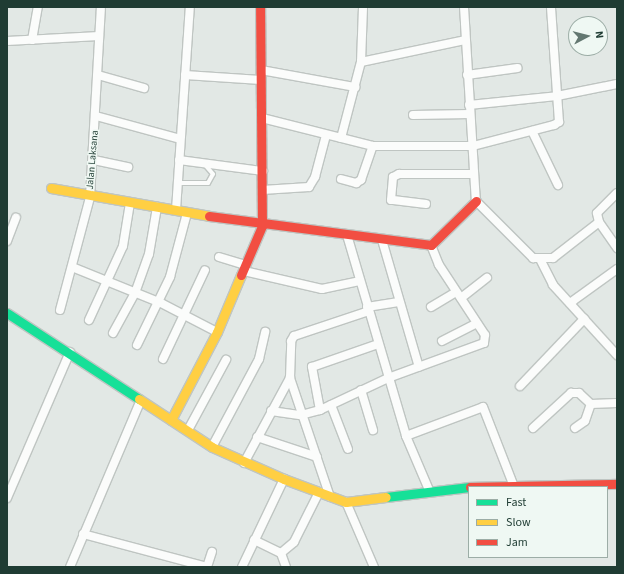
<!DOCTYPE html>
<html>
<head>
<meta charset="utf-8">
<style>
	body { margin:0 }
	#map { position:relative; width:624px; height:574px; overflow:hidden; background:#e2e8e5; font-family:"Source Sans 3",sans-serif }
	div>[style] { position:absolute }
	.roads { filter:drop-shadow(1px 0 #bfc5c2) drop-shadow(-1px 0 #bfc5c2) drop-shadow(0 1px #bfc5c2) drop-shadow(0 -1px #bfc5c2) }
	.lane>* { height:4px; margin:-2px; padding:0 2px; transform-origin:2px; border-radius:2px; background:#fbfcfb }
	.street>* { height:8px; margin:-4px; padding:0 4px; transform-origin:4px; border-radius:4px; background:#fbfcfb }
	.fast>* { height:9px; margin:-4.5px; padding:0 4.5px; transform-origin:4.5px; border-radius:4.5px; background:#16e098 }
	.slow>* { height:9px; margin:-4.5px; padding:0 4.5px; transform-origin:4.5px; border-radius:4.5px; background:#ffcf43 }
	.jam>* { height:9px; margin:-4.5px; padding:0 4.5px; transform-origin:4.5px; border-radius:4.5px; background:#f24e42 }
	span { translate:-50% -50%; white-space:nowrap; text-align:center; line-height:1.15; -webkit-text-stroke:3px #eff8f3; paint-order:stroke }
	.street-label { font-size:10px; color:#1f3c33 }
	.frame { position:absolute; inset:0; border:8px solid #1f3c33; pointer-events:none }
	.legend { position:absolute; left:468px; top:486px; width:140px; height:72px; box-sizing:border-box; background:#eff8f3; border:1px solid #9cada6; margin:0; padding:5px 7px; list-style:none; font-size:12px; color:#1f3c33 }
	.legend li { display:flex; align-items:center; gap:8px; height:20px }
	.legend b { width:20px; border:1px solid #9cada6 }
	.north { position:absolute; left:568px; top:16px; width:40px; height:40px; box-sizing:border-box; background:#eff8f3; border:1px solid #9cada6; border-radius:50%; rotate:83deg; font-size:11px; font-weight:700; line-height:16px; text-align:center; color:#1f3c33 }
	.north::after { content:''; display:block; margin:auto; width:14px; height:18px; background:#637871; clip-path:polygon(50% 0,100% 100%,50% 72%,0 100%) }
</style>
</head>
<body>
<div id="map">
	<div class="roads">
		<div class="lane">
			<i style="left:178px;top:183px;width:30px"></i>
			<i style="left:208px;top:183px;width:10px;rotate:-61deg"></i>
			<i style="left:213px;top:174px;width:11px;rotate:-131deg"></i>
		</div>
		<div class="street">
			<i style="left:464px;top:7px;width:194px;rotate:86.5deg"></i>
			<i style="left:476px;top:201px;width:81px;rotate:45deg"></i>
			<i style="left:533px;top:258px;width:20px"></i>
			<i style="left:553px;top:258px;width:58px;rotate:-38deg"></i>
			<i style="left:599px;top:222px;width:32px;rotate:55deg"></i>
			<i style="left:32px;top:40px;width:34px;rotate:-80deg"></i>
			<i style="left:7px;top:41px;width:92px;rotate:-3.1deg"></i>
			<i style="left:361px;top:62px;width:106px;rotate:-11.9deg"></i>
			<i style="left:261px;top:70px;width:96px;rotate:10.3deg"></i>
			<i style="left:98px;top:75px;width:48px;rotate:15.8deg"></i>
			<i style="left:185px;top:75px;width:76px;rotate:3.8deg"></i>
			<i style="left:467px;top:75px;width:51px;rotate:-7.8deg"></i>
			<i style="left:469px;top:105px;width:88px;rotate:-5.8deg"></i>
			<i style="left:557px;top:96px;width:61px;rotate:-11.3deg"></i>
			<i style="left:413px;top:115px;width:57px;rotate:-1deg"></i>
			<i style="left:96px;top:116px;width:87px;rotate:15.3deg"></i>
			<i style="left:262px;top:118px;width:114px;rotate:14.2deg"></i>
			<i style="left:373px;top:146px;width:100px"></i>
			<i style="left:473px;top:146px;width:84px;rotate:-14.5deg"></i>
			<i style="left:554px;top:125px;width:6px;rotate:-31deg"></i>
			<i style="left:559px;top:122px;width:115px;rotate:-94deg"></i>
			<i style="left:532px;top:131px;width:60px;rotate:64.3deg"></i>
			<i style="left:341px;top:138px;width:79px;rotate:-75.3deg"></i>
			<i style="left:361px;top:62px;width:55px;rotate:-87.9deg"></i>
			<i style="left:94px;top:160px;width:35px;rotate:12deg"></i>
			<i style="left:179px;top:160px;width:85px;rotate:7.5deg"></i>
			<i style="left:341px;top:179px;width:16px;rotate:15deg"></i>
			<i style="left:356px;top:183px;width:6px;rotate:-31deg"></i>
			<i style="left:361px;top:180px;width:36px;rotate:-71deg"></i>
			<i style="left:262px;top:190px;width:47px;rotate:-3.7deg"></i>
			<i style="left:309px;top:187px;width:12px;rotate:-59deg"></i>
			<i style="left:315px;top:177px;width:43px;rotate:-75.3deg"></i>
			<i style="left:426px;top:204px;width:35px;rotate:-173deg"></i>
			<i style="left:391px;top:200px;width:23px;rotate:-85deg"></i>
			<i style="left:393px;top:177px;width:7px;rotate:-27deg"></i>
			<i style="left:399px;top:174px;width:74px"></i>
			<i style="left:176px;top:210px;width:203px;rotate:-86.1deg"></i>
			<i style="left:599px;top:222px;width:9px;rotate:-103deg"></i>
			<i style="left:597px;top:213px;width:28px;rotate:-45deg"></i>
			<i style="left:347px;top:235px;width:209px;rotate:73.6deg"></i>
			<i style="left:406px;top:436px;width:59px;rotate:66.9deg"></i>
			<i style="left:382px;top:240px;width:132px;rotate:73.8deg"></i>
			<i style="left:7px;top:241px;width:25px;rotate:-69deg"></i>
			<i style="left:219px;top:257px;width:28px;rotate:17deg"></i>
			<i style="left:540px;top:259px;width:29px;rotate:63deg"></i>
			<i style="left:553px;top:285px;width:95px;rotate:47.6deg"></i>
			<i style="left:72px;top:267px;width:96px;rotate:22deg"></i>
			<i style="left:161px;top:303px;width:63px;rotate:27.4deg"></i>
			<i style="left:244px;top:271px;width:80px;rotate:13deg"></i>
			<i style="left:322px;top:289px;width:38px;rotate:-12deg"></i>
			<i style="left:461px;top:298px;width:33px;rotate:-38deg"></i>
			<i style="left:570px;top:303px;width:58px;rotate:-35.9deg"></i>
			<i style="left:367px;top:307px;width:32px;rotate:-9deg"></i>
			<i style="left:431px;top:307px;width:29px;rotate:-31deg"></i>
			<i style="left:60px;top:310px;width:117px;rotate:-75.1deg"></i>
			<i style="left:90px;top:197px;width:190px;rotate:-86.7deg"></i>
			<i style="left:89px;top:320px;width:81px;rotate:-65.3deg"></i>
			<i style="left:123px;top:246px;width:44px;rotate:-80.8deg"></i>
			<i style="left:113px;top:333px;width:46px;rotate:-61.2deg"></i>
			<i style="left:135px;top:293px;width:41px;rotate:-70.3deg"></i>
			<i style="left:149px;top:254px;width:48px;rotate:-80.3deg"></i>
			<i style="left:442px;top:341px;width:39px;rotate:-27deg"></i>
			<i style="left:137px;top:345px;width:76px;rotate:-64.1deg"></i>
			<i style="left:170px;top:277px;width:66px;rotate:-75.1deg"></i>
			<i style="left:163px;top:359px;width:98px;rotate:-64.7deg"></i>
			<i style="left:520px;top:386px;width:93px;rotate:-46.3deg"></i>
			<i style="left:361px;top:390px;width:42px;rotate:73.3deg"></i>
			<i style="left:331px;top:405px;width:47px;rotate:68.9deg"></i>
			<i style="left:320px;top:410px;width:44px;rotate:-100.5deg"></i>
			<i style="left:312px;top:367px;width:70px;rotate:-19.2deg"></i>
			<i style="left:271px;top:411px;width:30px;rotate:8deg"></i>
			<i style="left:301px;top:415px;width:20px;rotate:-15deg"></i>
			<i style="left:320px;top:410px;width:75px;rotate:-25.2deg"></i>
			<i style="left:388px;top:378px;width:102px;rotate:-20deg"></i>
			<i style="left:484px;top:343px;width:8px;rotate:-83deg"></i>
			<i style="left:485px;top:335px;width:84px;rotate:-123.3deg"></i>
			<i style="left:439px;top:265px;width:22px;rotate:-112deg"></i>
			<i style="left:533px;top:428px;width:52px;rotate:-42.6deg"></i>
			<i style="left:571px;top:393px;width:8px"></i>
			<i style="left:579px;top:393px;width:16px;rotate:43deg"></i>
			<i style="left:575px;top:428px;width:12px;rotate:-35deg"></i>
			<i style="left:585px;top:421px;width:18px;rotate:-71deg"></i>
			<i style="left:591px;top:404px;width:26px;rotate:-2deg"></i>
			<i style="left:188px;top:430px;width:80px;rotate:-61.5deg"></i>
			<i style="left:406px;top:436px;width:82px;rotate:-20.6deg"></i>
			<i style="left:483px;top:407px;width:83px;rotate:68.7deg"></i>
			<i style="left:257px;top:437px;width:63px;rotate:18.4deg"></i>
			<i style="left:212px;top:447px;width:100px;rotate:-61.9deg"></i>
			<i style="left:259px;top:359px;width:28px;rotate:-77deg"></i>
			<i style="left:244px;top:463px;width:97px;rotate:-61.6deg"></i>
			<i style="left:330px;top:497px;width:126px;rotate:-108.6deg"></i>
			<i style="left:290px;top:378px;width:37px;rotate:-88deg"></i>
			<i style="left:291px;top:341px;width:6px;rotate:-59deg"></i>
			<i style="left:294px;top:336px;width:79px;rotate:-18.4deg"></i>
			<i style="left:7px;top:498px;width:159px;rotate:-66.7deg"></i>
			<i style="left:346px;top:502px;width:71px;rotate:66.7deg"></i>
			<i style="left:83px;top:534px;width:128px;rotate:14.9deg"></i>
			<i style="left:207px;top:567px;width:16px;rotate:-72deg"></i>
			<i style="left:254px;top:540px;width:30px;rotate:26deg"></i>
			<i style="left:70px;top:567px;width:181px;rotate:-67deg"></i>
			<i style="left:242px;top:567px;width:98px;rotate:-64.5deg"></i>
			<i style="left:286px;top:567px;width:15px;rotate:-110deg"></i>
			<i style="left:281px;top:553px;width:17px;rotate:-40deg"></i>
			<i style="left:294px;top:542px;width:56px;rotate:-63.4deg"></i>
		</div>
		<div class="fast">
			<i style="left:7px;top:313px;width:158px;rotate:33.1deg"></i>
			<i style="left:386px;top:497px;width:84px;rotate:-6.9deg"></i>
		</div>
		<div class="slow">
			<i style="left:51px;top:188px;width:160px;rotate:10deg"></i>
			<i style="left:139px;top:399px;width:87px;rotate:33.3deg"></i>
			<i style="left:212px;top:447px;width:79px;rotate:24deg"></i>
			<i style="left:284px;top:479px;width:66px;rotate:20.4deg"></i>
			<i style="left:346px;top:502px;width:40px;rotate:-7.1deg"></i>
			<i style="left:171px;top:420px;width:99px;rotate:-62.4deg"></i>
			<i style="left:217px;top:332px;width:62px;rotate:-67.2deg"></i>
		</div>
		<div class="jam">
			<i style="left:209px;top:216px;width:224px;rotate:7.4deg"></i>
			<i style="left:431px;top:245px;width:63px;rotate:-44.4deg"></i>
			<i style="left:241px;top:275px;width:53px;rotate:-66.8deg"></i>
			<i style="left:262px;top:226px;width:219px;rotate:-90.5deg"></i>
			<i style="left:470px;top:487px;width:147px;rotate:-1.2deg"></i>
		</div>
	</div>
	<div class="street-label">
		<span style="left:93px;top:160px;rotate:-85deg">Jalan Laksana</span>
	</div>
	<div class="frame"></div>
	<ul class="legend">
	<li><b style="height:5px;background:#16e098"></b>Fast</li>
	<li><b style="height:5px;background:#ffcf43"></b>Slow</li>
	<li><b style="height:5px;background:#f24e42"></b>Jam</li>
	</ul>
	<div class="north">N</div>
</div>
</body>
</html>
